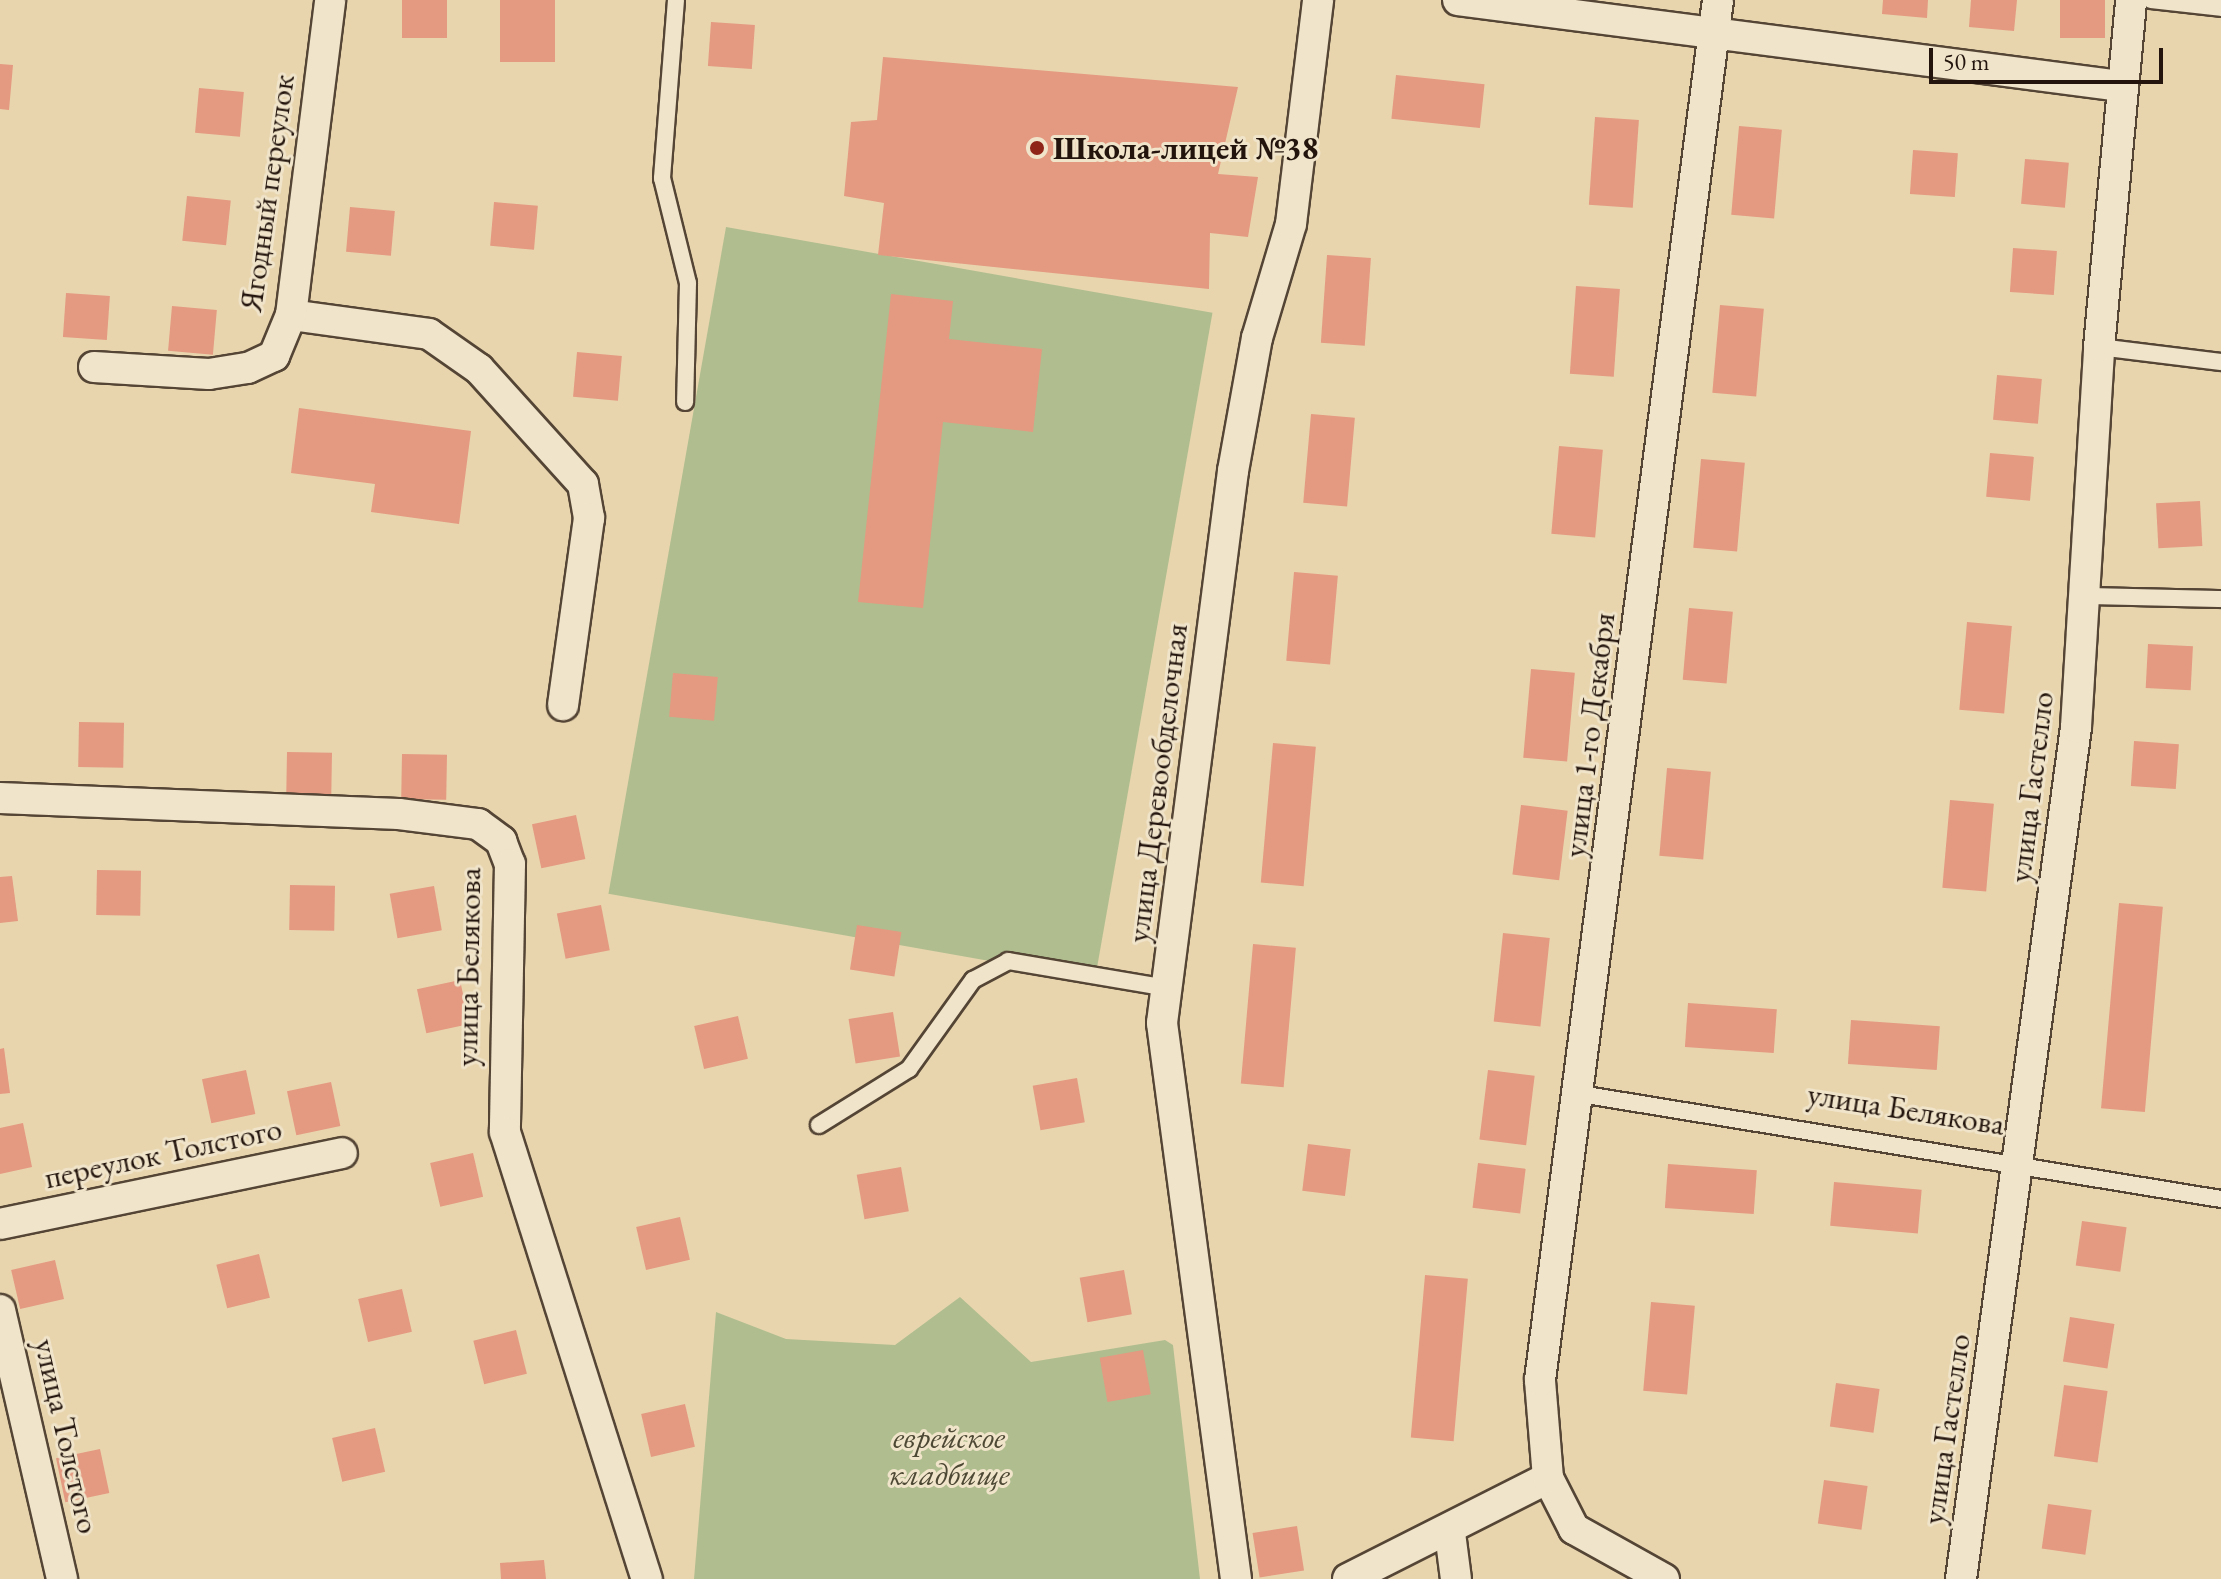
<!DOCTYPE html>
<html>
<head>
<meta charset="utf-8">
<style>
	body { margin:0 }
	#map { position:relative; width:2221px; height:1579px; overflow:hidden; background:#e8d5ae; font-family:"EB Garamond",serif }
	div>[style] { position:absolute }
	.green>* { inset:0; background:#b0be8f; transform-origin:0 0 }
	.building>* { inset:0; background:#e49981; transform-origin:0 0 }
	.roads { filter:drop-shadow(2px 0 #544535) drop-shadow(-2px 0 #544535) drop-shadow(0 2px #544535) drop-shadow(0 -2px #544535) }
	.lane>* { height:16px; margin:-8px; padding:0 8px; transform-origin:8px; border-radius:8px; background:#f0e4ca }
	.street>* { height:30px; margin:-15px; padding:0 15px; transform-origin:15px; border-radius:15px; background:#f0e4ca }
	.dots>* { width:22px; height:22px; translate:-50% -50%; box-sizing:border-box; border:4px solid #f0e4ca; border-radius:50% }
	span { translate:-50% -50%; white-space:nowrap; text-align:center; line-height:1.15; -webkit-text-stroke:6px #f0e4ca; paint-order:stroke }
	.poi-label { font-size:32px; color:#23150d; font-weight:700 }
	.left { translate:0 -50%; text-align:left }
	.street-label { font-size:32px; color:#23150d }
	.park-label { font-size:32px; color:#4d4834; font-style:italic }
	.scale { position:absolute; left:1929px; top:48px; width:234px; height:36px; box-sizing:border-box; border:4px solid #23150d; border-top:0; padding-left:10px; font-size:24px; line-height:28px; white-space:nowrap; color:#23150d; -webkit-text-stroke:6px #f0e4ca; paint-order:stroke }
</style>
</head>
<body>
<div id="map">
	<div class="green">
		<i style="left:726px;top:227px;width:494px;height:677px;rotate:10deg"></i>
		<i style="clip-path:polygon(960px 1297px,1031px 1362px,1165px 1340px,1173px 1345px,1200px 1579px,694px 1579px,716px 1312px,786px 1339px,895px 1345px)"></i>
	</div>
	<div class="building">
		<i style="left:402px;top:0;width:45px;height:38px"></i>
		<i style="left:500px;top:0;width:55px;height:62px"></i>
		<i style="clip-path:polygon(1883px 0,1928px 0,1927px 18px,1882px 14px)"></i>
		<i style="clip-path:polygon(1971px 0,2017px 0,2014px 31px,1969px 27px)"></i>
		<i style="left:2060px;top:0;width:45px;height:38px"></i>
		<i style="left:711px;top:22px;width:44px;height:44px;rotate:4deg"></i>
		<i style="clip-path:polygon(883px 57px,1238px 87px,1218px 174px,1258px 177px,1248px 237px,1210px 233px,1209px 289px,878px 255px,884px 203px,844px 196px,851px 122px,877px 120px)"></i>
		<i style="clip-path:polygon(0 64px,13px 65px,9px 110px,0 109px)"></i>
		<i style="left:1396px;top:75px;width:89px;height:44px;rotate:6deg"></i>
		<i style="left:199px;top:88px;width:45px;height:45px;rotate:5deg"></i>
		<i style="left:1595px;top:117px;width:44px;height:88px;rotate:4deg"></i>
		<i style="left:1739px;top:126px;width:43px;height:89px;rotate:5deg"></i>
		<i style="left:1913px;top:150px;width:45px;height:44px;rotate:4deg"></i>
		<i style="left:2025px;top:159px;width:44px;height:45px;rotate:5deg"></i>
		<i style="left:187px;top:196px;width:44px;height:45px;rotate:6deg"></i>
		<i style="left:494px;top:202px;width:44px;height:44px;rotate:5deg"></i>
		<i style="left:350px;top:207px;width:45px;height:45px;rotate:5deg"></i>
		<i style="left:2013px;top:248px;width:44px;height:44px;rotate:4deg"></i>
		<i style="left:1327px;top:255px;width:44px;height:88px;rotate:4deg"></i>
		<i style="left:1576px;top:286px;width:44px;height:88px;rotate:4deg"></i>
		<i style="left:66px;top:293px;width:44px;height:44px;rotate:4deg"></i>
		<i style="clip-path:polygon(891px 294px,953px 301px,949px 339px,1042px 349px,1033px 432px,943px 422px,923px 608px,858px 602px)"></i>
		<i style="left:1720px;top:305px;width:44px;height:88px;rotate:5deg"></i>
		<i style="left:172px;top:306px;width:45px;height:45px;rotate:5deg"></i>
		<i style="left:577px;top:352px;width:45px;height:45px;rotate:5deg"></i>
		<i style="left:1997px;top:375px;width:45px;height:45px;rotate:5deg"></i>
		<i style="clip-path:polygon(299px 408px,471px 431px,459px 524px,371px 512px,375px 484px,291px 473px)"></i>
		<i style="left:1311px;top:414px;width:44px;height:89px;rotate:5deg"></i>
		<i style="left:1559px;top:446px;width:44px;height:88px;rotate:5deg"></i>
		<i style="left:1990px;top:453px;width:44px;height:44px;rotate:5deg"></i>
		<i style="left:1701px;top:459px;width:44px;height:89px;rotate:5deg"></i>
		<i style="left:2200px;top:501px;width:45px;height:44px;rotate:87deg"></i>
		<i style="left:1294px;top:572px;width:44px;height:89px;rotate:5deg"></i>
		<i style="left:1689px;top:608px;width:44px;height:72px;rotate:5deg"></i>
		<i style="left:1967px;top:622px;width:45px;height:88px;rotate:5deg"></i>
		<i style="left:2148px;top:644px;width:45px;height:44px;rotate:3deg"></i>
		<i style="left:1531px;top:669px;width:44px;height:89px;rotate:5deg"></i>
		<i style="left:673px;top:673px;width:45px;height:44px;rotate:5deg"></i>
		<i style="left:79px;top:722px;width:45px;height:45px;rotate:1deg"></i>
		<i style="left:2134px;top:741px;width:45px;height:45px;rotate:4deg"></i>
		<i style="left:1273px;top:743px;width:43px;height:140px;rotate:5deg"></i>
		<i style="left:287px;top:752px;width:45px;height:44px;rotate:1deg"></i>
		<i style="left:402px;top:754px;width:45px;height:45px;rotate:1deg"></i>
		<i style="left:1667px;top:768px;width:44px;height:88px;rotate:5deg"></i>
		<i style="left:1950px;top:800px;width:44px;height:88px;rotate:5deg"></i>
		<i style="left:1521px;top:805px;width:47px;height:70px;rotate:7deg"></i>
		<i style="left:576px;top:815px;width:45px;height:45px;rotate:78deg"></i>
		<i style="left:97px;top:870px;width:44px;height:45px;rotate:1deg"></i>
		<i style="clip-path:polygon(12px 876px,18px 921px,0 923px,0 877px)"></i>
		<i style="left:290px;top:885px;width:45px;height:45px;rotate:1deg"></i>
		<i style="left:434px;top:886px;width:45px;height:45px;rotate:80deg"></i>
		<i style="left:2119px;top:903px;width:44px;height:206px;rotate:5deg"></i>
		<i style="left:601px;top:905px;width:46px;height:45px;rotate:79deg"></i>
		<i style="left:857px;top:925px;width:45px;height:45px;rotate:9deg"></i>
		<i style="left:1503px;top:933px;width:47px;height:89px;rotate:6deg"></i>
		<i style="left:1253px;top:944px;width:43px;height:140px;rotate:5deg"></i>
		<i style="left:460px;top:980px;width:45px;height:44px;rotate:78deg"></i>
		<i style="left:1688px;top:1003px;width:89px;height:44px;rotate:4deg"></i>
		<i style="left:893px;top:1012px;width:45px;height:45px;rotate:81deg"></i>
		<i style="left:738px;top:1016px;width:44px;height:45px;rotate:77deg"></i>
		<i style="left:1851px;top:1020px;width:89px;height:44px;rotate:4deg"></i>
		<i style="clip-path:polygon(4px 1048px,10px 1093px,0 1094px,0 1049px)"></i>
		<i style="left:246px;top:1070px;width:45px;height:45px;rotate:78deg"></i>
		<i style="left:1488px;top:1070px;width:47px;height:70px;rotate:7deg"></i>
		<i style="left:1077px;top:1078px;width:45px;height:45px;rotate:80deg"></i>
		<i style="left:331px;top:1082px;width:45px;height:45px;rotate:78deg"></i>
		<i style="clip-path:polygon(23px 1123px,32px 1167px,0 1174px,0 1128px)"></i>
		<i style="left:1308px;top:1144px;width:43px;height:47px;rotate:7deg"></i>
		<i style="left:473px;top:1153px;width:45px;height:44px;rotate:77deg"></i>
		<i style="left:1478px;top:1163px;width:48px;height:45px;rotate:7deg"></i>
		<i style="left:1668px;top:1164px;width:89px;height:44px;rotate:4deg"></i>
		<i style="left:901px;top:1167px;width:45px;height:45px;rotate:80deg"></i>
		<i style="left:1834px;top:1182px;width:88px;height:44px;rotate:5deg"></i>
		<i style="left:680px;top:1217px;width:44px;height:45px;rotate:77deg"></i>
		<i style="left:2082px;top:1221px;width:45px;height:45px;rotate:8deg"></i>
		<i style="left:259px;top:1254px;width:45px;height:44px;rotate:76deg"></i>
		<i style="left:55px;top:1260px;width:40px;height:45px;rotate:77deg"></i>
		<i style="left:1124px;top:1270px;width:45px;height:45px;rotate:80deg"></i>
		<i style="left:1425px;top:1275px;width:43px;height:163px;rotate:5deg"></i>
		<i style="left:402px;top:1289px;width:44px;height:45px;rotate:77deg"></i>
		<i style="left:1651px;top:1302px;width:44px;height:89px;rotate:5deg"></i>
		<i style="left:2070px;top:1317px;width:45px;height:45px;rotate:9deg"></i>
		<i style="left:516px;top:1330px;width:45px;height:44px;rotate:76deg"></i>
		<i style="left:1143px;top:1350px;width:45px;height:44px;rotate:80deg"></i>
		<i style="left:1836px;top:1383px;width:44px;height:44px;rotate:8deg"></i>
		<i style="left:2064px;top:1385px;width:44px;height:72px;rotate:8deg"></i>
		<i style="left:685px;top:1404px;width:44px;height:45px;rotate:77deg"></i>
		<i style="left:375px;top:1428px;width:45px;height:44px;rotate:77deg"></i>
		<i style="left:100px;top:1449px;width:45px;height:45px;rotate:78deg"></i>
		<i style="left:1824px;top:1480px;width:44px;height:44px;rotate:8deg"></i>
		<i style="left:2048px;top:1504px;width:44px;height:45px;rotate:8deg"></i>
		<i style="left:1297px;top:1526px;width:45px;height:45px;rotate:81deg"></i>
		<i style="clip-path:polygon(544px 1560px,546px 1579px,501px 1579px,500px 1563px)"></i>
	</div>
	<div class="roads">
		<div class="lane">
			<i style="left:676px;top:0;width:179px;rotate:94.5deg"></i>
			<i style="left:662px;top:178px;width:108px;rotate:76.1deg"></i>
			<i style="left:688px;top:283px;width:119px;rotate:91.4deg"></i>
			<i style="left:2151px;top:0;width:70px;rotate:6.5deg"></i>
			<i style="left:2099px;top:347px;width:123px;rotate:7deg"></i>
			<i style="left:2087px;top:596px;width:134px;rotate:1.3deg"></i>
			<i style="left:1580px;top:1094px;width:650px;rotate:9.3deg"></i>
			<i style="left:819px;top:1125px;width:106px;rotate:-31.9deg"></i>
			<i style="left:909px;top:1069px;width:110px;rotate:-54.3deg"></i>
			<i style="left:973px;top:980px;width:40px;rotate:-28deg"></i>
			<i style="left:1008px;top:961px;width:162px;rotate:9.6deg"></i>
		</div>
		<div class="street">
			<i style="left:1458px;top:0;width:669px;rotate:7.39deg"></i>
			<i style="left:291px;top:315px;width:139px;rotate:7.8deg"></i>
			<i style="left:429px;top:334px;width:61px;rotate:35deg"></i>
			<i style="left:479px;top:369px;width:155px;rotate:47.9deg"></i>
			<i style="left:583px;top:484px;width:35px;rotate:80deg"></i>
			<i style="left:589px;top:518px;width:189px;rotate:97.9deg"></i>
			<i style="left:94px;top:367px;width:115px;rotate:3.5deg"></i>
			<i style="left:209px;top:374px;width:39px;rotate:-9deg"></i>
			<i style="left:248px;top:368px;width:29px;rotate:-25deg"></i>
			<i style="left:274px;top:356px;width:44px;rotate:-67.5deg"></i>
			<i style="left:291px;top:315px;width:317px;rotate:-82.9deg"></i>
			<i style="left:0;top:798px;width:399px;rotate:2.3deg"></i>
			<i style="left:399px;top:814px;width:80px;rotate:7.2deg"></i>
			<i style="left:478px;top:824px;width:29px;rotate:36deg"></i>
			<i style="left:501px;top:841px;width:25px;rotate:69deg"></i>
			<i style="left:510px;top:864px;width:268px;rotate:91.1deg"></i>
			<i style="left:505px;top:1132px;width:469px;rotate:72.4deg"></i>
			<i style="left:0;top:1224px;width:349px;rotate:-11.7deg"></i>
			<i style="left:0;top:1310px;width:276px;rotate:77deg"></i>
			<i style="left:1450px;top:1533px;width:46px;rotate:82.6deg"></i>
			<i style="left:1236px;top:1579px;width:561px;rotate:-97.58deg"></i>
			<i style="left:1162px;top:1023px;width:557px;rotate:-82.67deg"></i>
			<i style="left:1233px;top:471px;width:135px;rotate:-79.8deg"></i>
			<i style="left:1257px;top:338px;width:119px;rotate:-73.4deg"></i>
			<i style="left:1291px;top:224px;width:226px;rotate:-83.1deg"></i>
			<i style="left:1348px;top:1579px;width:224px;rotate:-26.8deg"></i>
			<i style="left:1664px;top:1579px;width:103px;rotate:-150.9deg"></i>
			<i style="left:1574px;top:1529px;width:57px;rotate:-117deg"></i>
			<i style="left:1548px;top:1478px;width:98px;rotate:-94.7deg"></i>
			<i style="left:1540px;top:1380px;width:1391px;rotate:-82.65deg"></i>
			<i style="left:1961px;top:1579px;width:860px;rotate:-82.31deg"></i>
			<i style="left:2076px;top:727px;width:381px;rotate:-86.5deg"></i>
			<i style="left:2099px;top:347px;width:348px;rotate:-84.7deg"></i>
		</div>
	</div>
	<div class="dots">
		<i style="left:1037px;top:148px;background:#8f2418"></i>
	</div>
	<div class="poi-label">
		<span class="left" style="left:1053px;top:148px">Школа-лицей №38</span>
	</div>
	<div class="street-label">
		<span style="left:267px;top:193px;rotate:-82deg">Ягодный переулок</span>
		<span style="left:1589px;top:735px;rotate:-83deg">улица 1-го Декабря</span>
		<span style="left:1157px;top:783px;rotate:-83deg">улица Деревообделочная</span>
		<span style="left:2031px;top:787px;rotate:-83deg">улица Гастелло</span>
		<span style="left:468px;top:967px;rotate:-89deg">улица Белякова</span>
		<span style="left:1906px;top:1109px;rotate:9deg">улица Белякова</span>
		<span style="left:163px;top:1153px;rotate:-12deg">переулок Толстого</span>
		<span style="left:1946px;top:1429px;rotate:-82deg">улица Гастелло</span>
		<span style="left:67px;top:1436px;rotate:77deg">улица Толстого</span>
	</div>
	<div class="park-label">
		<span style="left:949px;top:1456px">еврейское<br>кладбище</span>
	</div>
	<div class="scale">50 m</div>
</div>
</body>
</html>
